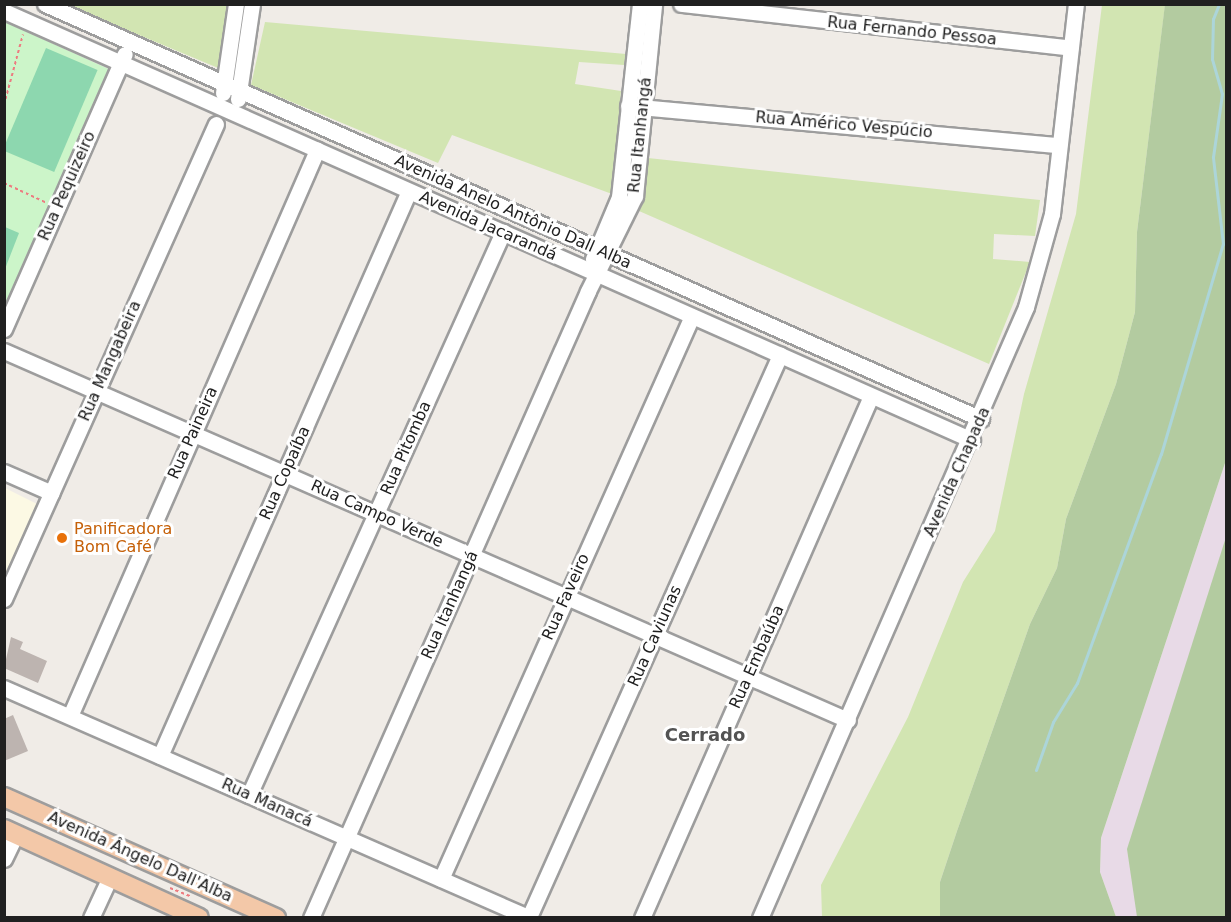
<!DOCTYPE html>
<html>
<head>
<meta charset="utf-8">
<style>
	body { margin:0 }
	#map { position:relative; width:1231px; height:922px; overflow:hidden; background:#f0ece7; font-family:"DejaVu Sans",sans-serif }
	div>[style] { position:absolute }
	.industrial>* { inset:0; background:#e8dae7 }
	.education>* { inset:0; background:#fcf9e4 }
	.grass>* { inset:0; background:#d2e5b2 }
	.forest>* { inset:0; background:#b3cba0 }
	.park>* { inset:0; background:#ccf5c9 }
	.pitch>* { inset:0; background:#8dd7af; transform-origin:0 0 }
	.stream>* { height:3px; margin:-1.5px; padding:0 1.5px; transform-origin:1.5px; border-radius:1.5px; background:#acd5d9 }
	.building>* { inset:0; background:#bdb4b0 }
	.path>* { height:2px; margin-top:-1px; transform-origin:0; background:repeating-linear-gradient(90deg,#ed7b80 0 3px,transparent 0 6px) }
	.roads { filter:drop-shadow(2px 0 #9d9d9d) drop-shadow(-2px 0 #9d9d9d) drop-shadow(0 2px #9d9d9d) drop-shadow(0 -2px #9d9d9d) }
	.minor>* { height:15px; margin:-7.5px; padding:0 7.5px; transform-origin:7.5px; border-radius:7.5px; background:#fff }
	.major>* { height:18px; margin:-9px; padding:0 9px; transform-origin:9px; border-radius:9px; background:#f3c8a8 }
	.dots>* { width:16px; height:16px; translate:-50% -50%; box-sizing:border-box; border:3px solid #fff; border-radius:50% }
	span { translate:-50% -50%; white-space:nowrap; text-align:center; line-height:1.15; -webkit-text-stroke:6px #fff; paint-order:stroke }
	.street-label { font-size:16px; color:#202020 }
	.food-label { font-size:16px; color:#c56008 }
	.left { translate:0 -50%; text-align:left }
	.neighbourhood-label { font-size:18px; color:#535353; font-weight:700 }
	.frame { position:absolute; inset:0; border:6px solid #202020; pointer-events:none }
</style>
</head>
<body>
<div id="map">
	<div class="industrial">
		<i style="clip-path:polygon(1226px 460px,1226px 917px,1116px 917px,1100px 872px,1101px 838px)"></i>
	</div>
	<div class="education">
		<i style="clip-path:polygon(5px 488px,37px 504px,5px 577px)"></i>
	</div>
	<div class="grass">
		<i style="clip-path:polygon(67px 5px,232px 5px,223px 70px)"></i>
		<i style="clip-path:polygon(1102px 5px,1165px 5px,1137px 232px,1135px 312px,1116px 384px,1066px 519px,1057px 568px,1030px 624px,957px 831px,940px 882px,940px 917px,822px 917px,821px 885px,908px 717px,963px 582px,995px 531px,1024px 394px,1076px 214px)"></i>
		<i style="clip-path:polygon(265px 22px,626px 54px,624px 65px,579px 62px,575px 84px,621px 91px,612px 194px,452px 135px,438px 163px,251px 85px)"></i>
		<i style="clip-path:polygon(648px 158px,1040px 200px,1035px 236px,994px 234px,993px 259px,1030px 262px,989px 364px,639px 211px)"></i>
	</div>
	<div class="forest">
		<i style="clip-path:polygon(1165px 4px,1226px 5px,1226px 460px,1101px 838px,1100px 872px,1116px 917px,940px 917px,940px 882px,957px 831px,1030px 624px,1057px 568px,1066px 519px,1116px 384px,1135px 312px,1137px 232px)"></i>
		<i style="clip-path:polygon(1226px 537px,1226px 917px,1137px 917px,1127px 849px)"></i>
	</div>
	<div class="park">
		<i style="clip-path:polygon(5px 22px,111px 70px,5px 309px)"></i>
	</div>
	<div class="pitch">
		<i style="left:46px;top:48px;width:56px;height:111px;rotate:23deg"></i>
		<i style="clip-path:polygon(5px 227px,19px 233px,5px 269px)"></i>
	</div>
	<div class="stream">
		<i style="left:1036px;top:770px;width:51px;rotate:-70.5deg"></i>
		<i style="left:1053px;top:722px;width:46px;rotate:-58.4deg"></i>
		<i style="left:1077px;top:683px;width:244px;rotate:-69.9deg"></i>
		<i style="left:1161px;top:454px;width:219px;rotate:-73.6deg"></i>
		<i style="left:1223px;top:244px;width:88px;rotate:-96.6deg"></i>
		<i style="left:1213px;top:157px;width:64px;rotate:-81.9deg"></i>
		<i style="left:1222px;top:94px;width:36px;rotate:-106deg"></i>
		<i style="left:1212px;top:59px;width:40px;rotate:-88.6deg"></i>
		<i style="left:1213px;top:19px;width:16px;rotate:-68deg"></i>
	</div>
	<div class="building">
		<i style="clip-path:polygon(11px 637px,23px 642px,20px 649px,47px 661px,38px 683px,4px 668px)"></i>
		<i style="clip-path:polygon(13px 715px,28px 751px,4px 761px,4px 719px)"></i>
	</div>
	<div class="path">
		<i style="left:4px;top:105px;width:73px;rotate:-75deg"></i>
		<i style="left:4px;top:183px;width:47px;rotate:24.9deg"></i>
		<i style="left:170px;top:888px;width:22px;rotate:22deg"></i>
	</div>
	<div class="roads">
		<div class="minor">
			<i style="left:45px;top:4px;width:1024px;rotate:23.91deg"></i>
			<i style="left:681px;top:4px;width:392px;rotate:6.4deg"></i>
			<i style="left:4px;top:11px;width:1059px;rotate:23.9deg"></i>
			<i style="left:223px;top:93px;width:90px;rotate:-81.7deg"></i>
			<i style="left:238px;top:99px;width:96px;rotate:-81.6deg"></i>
			<i style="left:628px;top:106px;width:433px;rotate:5.2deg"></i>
			<i style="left:593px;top:259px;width:67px;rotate:-67.2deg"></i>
			<i style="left:619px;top:197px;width:194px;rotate:-83.8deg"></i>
			<i style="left:4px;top:329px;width:300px;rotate:-66.3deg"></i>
			<i style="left:4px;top:351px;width:921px;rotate:23.62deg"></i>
			<i style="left:4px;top:472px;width:52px;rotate:23.6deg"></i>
			<i style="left:4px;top:599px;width:520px;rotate:-65.95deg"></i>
			<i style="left:4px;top:688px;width:574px;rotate:23.62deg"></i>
			<i style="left:70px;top:716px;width:618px;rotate:-66.42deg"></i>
			<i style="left:160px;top:756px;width:617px;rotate:-66.22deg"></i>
			<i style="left:249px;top:795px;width:618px;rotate:-65.72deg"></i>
			<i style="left:4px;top:859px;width:28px;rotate:-64deg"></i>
			<i style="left:441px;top:879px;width:616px;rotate:-65.97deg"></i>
			<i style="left:529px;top:917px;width:616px;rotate:-65.93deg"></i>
			<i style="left:91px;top:918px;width:45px;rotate:-65.1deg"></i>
			<i style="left:311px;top:918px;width:685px;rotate:-66.16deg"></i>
			<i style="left:588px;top:291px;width:106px;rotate:-63.7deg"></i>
			<i style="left:635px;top:196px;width:193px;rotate:-84.3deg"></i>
			<i style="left:642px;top:918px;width:570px;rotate:-66.31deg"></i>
			<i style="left:760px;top:918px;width:666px;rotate:-66.47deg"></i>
			<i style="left:1026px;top:307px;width:97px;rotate:-74.4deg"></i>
			<i style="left:1052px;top:214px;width:211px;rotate:-83.5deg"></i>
		</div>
		<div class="major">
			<i style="left:4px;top:797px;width:298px;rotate:24deg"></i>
			<i style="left:4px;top:829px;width:214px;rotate:24.5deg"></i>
		</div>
	</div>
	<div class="dots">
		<i style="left:62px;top:538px;background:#e8710a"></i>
	</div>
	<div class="street-label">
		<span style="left:912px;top:31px;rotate:6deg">Rua Fernando Pessoa</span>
		<span style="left:844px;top:125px;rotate:5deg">Rua Américo Vespúcio</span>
		<span style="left:640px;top:135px;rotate:-84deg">Rua Itanhangá</span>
		<span style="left:67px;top:186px;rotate:-66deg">Rua Pequizeiro</span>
		<span style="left:513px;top:212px;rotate:24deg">Avenida Anelo Antônio Dall Alba</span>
		<span style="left:488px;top:226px;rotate:24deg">Avenida Jacarandá</span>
		<span style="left:110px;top:361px;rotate:-66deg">Rua Mangabeira</span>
		<span style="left:193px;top:433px;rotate:-66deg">Rua Paineira</span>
		<span style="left:406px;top:448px;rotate:-66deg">Rua Pitomba</span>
		<span style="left:957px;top:472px;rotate:-66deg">Avenida Chapada</span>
		<span style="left:285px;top:473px;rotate:-66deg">Rua Copaíba</span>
		<span style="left:377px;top:514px;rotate:24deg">Rua Campo Verde</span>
		<span style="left:566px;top:597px;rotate:-66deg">Rua Faveiro</span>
		<span style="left:450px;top:605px;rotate:-66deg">Rua Itanhangá</span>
		<span style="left:655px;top:636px;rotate:-66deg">Rua Caviunas</span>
		<span style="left:757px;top:657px;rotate:-66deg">Rua Embaúba</span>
		<span style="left:267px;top:803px;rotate:24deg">Rua Manacá</span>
		<span style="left:140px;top:857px;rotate:24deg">Avenida Ângelo Dall'Alba</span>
	</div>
	<div class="food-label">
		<span class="left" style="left:74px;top:538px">Panificadora<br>Bom Café</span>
	</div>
	<div class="neighbourhood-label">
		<span style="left:705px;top:735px">Cerrado</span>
	</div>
	<div class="frame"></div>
</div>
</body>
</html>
